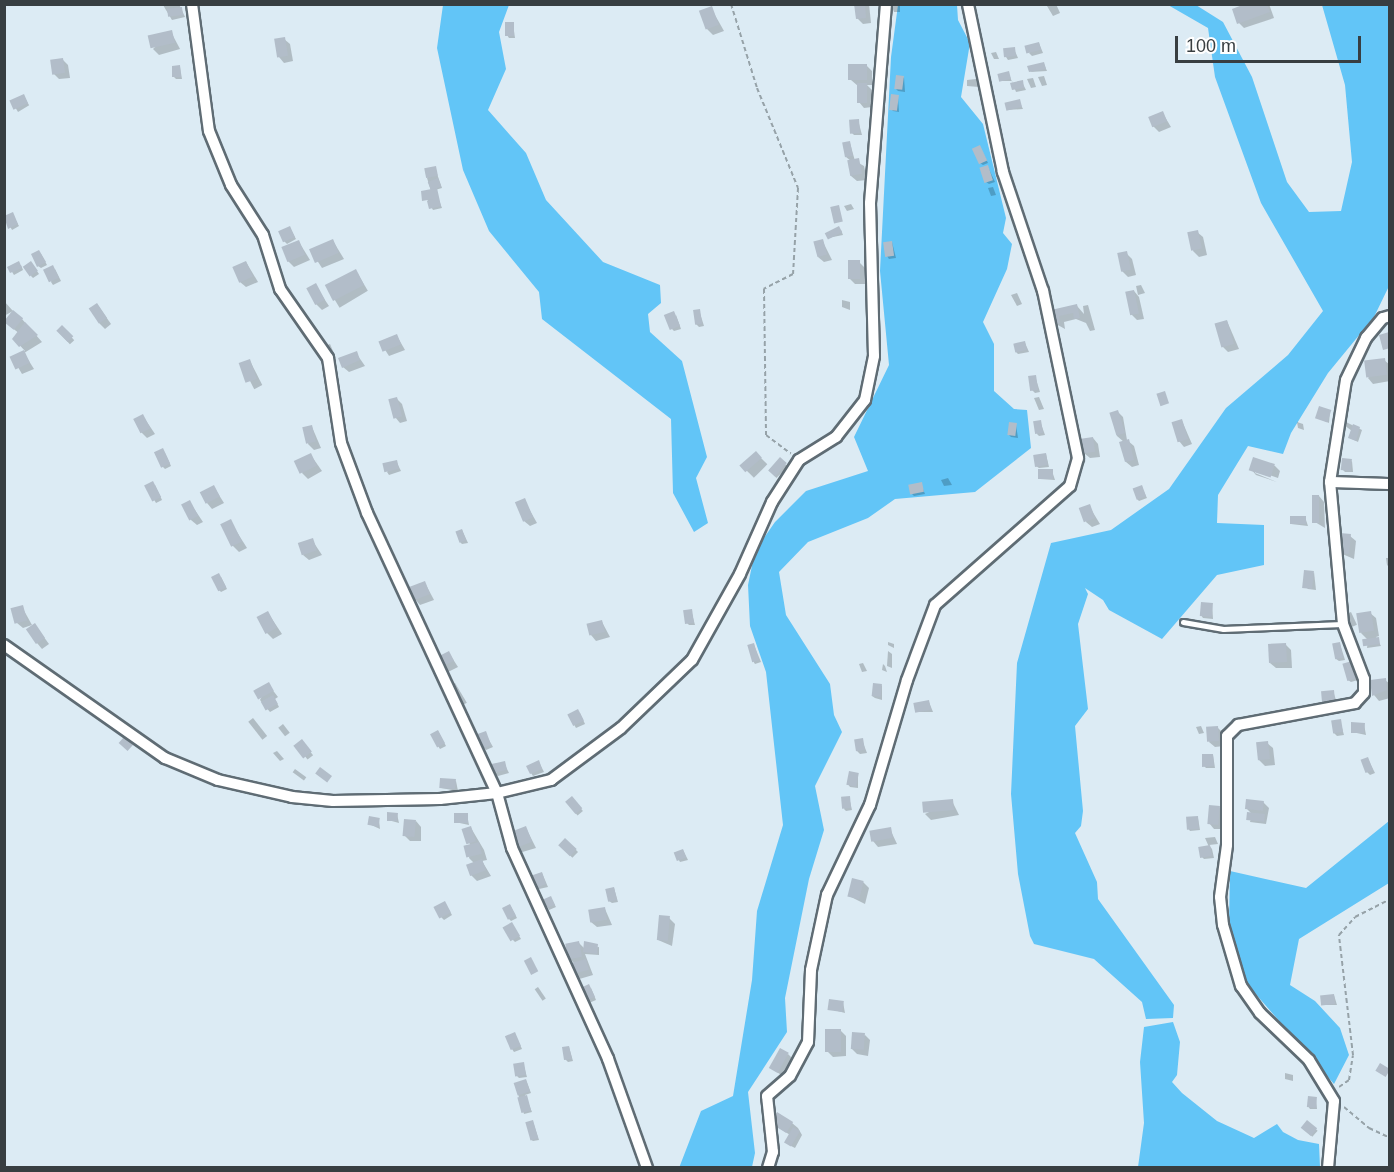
<!DOCTYPE html>
<html>
<head>
<meta charset="utf-8">
<style>
	body { margin:0 }
	#map { position:relative; width:1394px; height:1172px; overflow:hidden; background:#dcebf4; font-family:Helvetica,sans-serif }
	div>[style] { position:absolute }
	.forest>* { inset:0; background:#62c5f7 }
	.shadow>* { inset:0; background:#0003; transform-origin:0 0 }
	.building>* { inset:0; background:#b2bdc9; transform-origin:0 0 }
	.path>* { height:2px; margin-top:-1px; transform-origin:0; background:repeating-linear-gradient(90deg,#96a2a8 0 4.5px,transparent 0 7.5px) }
	.roads { filter:drop-shadow(2px 0 #5f6c74) drop-shadow(-2px 0 #5f6c74) drop-shadow(0 2px #5f6c74) drop-shadow(0 -2px #5f6c74) }
	.service>* { height:5px; margin:-2.5px; padding:0 2.5px; transform-origin:2.5px; border-radius:2.5px; background:#fff }
	.minor>* { height:10px; margin:-5px; padding:0 5px; transform-origin:5px; border-radius:5px; background:#fff }
	span { translate:-50% -50%; white-space:nowrap; text-align:center; line-height:1.15; -webkit-text-stroke:6px #fff; paint-order:stroke }
	.frame { position:absolute; inset:0; border:6px solid #383e41; pointer-events:none }
	.scale { position:absolute; left:1175px; top:36px; width:186px; height:27px; box-sizing:border-box; border:3px solid #383e41; border-top:0; padding-left:8px; font-size:18px; line-height:21px; white-space:nowrap; color:#383e41; -webkit-text-stroke:4px #fff; paint-order:stroke }
</style>
</head>
<body>
<div id="map">
	<div class="forest">
		<i style="clip-path:polygon(443px 5px,509px 5px,499px 32px,506px 69px,488px 110px,526px 153px,546px 200px,603px 262px,660px 285px,661px 303px,648px 314px,650px 332px,682px 361px,707px 457px,696px 478px,708px 523px,694px 532px,673px 493px,671px 419px,542px 319px,539px 292px,489px 231px,463px 170px,437px 48px)"></i>
		<i style="clip-path:polygon(898px 5px,957px 5px,958px 20px,970px 43px,961px 97px,983px 124px,1006px 218px,1003px 233px,1012px 244px,1007px 269px,983px 322px,994px 344px,994px 391px,1014px 409px,1027px 410px,1031px 448px,975px 492px,895px 499px,868px 518px,808px 542px,779px 572px,786px 615px,830px 684px,834px 715px,842px 732px,815px 786px,824px 830px,809px 879px,785px 998px,787px 1032px,748px 1092px,755px 1153px,752px 1167px,679px 1168px,701px 1111px,733px 1096px,752px 980px,757px 911px,783px 825px,766px 672px,750px 626px,748px 585px,755px 551px,775px 522px,806px 491px,868px 471px,854px 437px,889px 365px,880px 271px,891px 57px)"></i>
		<i style="clip-path:polygon(1168px 5px,1196px 5px,1223px 22px,1252px 77px,1287px 182px,1309px 212px,1341px 211px,1352px 162px,1345px 85px,1322px 5px,1389px 5px,1390px 284px,1374px 317px,1328px 373px,1291px 433px,1283px 454px,1248px 446px,1218px 495px,1217px 523px,1264px 525px,1264px 565px,1217px 575px,1162px 639px,1109px 610px,1103px 600px,1085px 588px,1088px 594px,1078px 624px,1088px 709px,1075px 726px,1083px 811px,1081px 826px,1075px 833px,1097px 882px,1098px 899px,1174px 1005px,1173px 1018px,1146px 1019px,1142px 1002px,1094px 959px,1034px 944px,1030px 936px,1018px 874px,1011px 794px,1017px 663px,1051px 543px,1111px 530px,1169px 489px,1226px 408px,1288px 355px,1323px 311px,1261px 203px,1215px 77px,1208px 28px)"></i>
		<i style="clip-path:polygon(1389px 821px,1389px 883px,1299px 939px,1290px 985px,1315px 1001px,1340px 1028px,1349px 1055px,1334px 1084px,1247px 984px,1229px 925px,1230px 871px,1306px 888px)"></i>
		<i style="clip-path:polygon(1173px 1022px,1180px 1042px,1177px 1075px,1172px 1082px,1182px 1093px,1217px 1121px,1254px 1138px,1277px 1124px,1283px 1132px,1298px 1140px,1319px 1144px,1320px 1167px,1138px 1167px,1144px 1123px,1140px 1062px,1144px 1027px)"></i>
	</div>
	<div class="shadow">
		<i style="clip-path:polygon(179px 4px,185px 17px,172px 20px,163px 5px)"></i>
		<i style="clip-path:polygon(855px 4px,869px 4px,871px 23px,863px 24px,857px 18px)"></i>
		<i style="clip-path:polygon(891px 4px,900px 4px,900px 12px,894px 12px)"></i>
		<i style="clip-path:polygon(1056px 4px,1060px 13px,1053px 16px,1047px 6px)"></i>
		<i style="clip-path:polygon(1250px 4px,1269px 4px,1274px 18px,1244px 28px,1239px 23px)"></i>
		<i style="clip-path:polygon(711px 8px,724px 31px,713px 35px,707px 29px)"></i>
		<i style="clip-path:polygon(513px 24px,515px 38px,509px 38px,507px 35px)"></i>
		<i style="clip-path:polygon(171px 32px,180px 49px,159px 55px,153px 49px)"></i>
		<i style="clip-path:polygon(284px 39px,290px 44px,293px 61px,284px 63px,279px 57px)"></i>
		<i style="clip-path:polygon(1039px 43px,1043px 53px,1032px 56px,1029px 53px)"></i>
		<i style="clip-path:polygon(1014px 49px,1018px 58px,1008px 60px,1006px 57px)"></i>
		<i style="clip-path:polygon(996px 52px,999px 59px,994px 59px,991px 53px)"></i>
		<i style="clip-path:polygon(62px 59px,68px 65px,70px 78px,59px 79px,54px 74px)"></i>
		<i style="clip-path:polygon(1044px 64px,1047px 71px,1030px 72px)"></i>
		<i style="clip-path:polygon(866px 65px,872px 71px,872px 85px,867px 85px,872px 90px,872px 107px,864px 108px,859px 102px,858px 86px,851px 80px)"></i>
		<i style="clip-path:polygon(180px 67px,182px 79px,176px 79px,174px 77px)"></i>
		<i style="clip-path:polygon(1008px 72px,1013px 84px,1022px 82px,1026px 90px,1016px 92px,1012px 81px,1000px 81px)"></i>
		<i style="clip-path:polygon(1044px 76px,1047px 85px,1042px 86px,1038px 77px)"></i>
		<i style="clip-path:polygon(904px 77px,905px 92px,898px 91px,895px 88px)"></i>
		<i style="clip-path:polygon(1033px 78px,1036px 87px,1031px 88px,1027px 79px)"></i>
		<i style="clip-path:polygon(976px 79px,979px 87px,967px 86px,967px 80px)"></i>
		<i style="left:23px;top:95px;width:12px;height:13px;rotate:59deg"></i>
		<i style="clip-path:polygon(898px 97px,899px 112px,893px 111px,891px 109px)"></i>
		<i style="clip-path:polygon(1019px 101px,1023px 109px,1007px 110px)"></i>
		<i style="clip-path:polygon(1162px 112px,1171px 127px,1159px 132px,1153px 126px)"></i>
		<i style="clip-path:polygon(858px 120px,862px 135px,854px 135px,852px 133px)"></i>
		<i style="clip-path:polygon(850px 143px,855px 161px,864px 166px,867px 180px,857px 181px,851px 176px,851px 161px,846px 157px)"></i>
		<i style="clip-path:polygon(980px 147px,988px 163px,983px 165px,980px 163px)"></i>
		<i style="clip-path:polygon(988px 167px,995px 182px,989px 184px,986px 182px)"></i>
		<i style="clip-path:polygon(435px 168px,442px 188px,435px 190px,442px 208px,433px 210px,423px 192px,431px 191px,427px 178px)"></i>
		<i style="clip-path:polygon(993px 187px,996px 195px,991px 196px,988px 188px)"></i>
		<i style="clip-path:polygon(851px 204px,854px 209px,847px 211px,844px 206px)"></i>
		<i style="left:12px;top:214px;width:14px;height:8px;rotate:60deg"></i>
		<i style="clip-path:polygon(290px 228px,296px 239px,287px 244px,284px 241px)"></i>
		<i style="clip-path:polygon(841px 230px,843px 235px,828px 238px)"></i>
		<i style="clip-path:polygon(1197px 232px,1203px 237px,1207px 255px,1199px 257px,1193px 251px)"></i>
		<i style="clip-path:polygon(822px 240px,832px 260px,824px 262px,818px 257px)"></i>
		<i style="clip-path:polygon(333px 241px,344px 259px,322px 268px,311px 251px)"></i>
		<i style="clip-path:polygon(299px 242px,310px 260px,294px 267px,288px 261px)"></i>
		<i style="clip-path:polygon(892px 242px,896px 258px,889px 259px,887px 256px)"></i>
		<i style="clip-path:polygon(1126px 253px,1132px 259px,1136px 275px,1128px 277px,1122px 271px)"></i>
		<i style="clip-path:polygon(41px 254px,47px 265px,41px 268px,38px 266px)"></i>
		<i style="clip-path:polygon(246px 262px,258px 282px,246px 287px,240px 282px)"></i>
		<i style="clip-path:polygon(859px 262px,865px 268px,865px 284px,855px 284px,849px 278px)"></i>
		<i style="clip-path:polygon(21px 265px,23px 270px,14px 275px,9px 267px)"></i>
		<i style="clip-path:polygon(33px 265px,39px 274px,33px 278px,31px 276px)"></i>
		<i style="clip-path:polygon(55px 269px,61px 281px,53px 285px,51px 282px)"></i>
		<i style="left:356px;top:271px;width:23px;height:33px;rotate:59deg"></i>
		<i style="clip-path:polygon(315px 285px,329px 306px,322px 310px,316px 304px)"></i>
		<i style="clip-path:polygon(1141px 285px,1145px 293px,1138px 295px,1136px 286px)"></i>
		<i style="clip-path:polygon(1134px 291px,1139px 297px,1144px 319px,1137px 320px,1132px 315px,1127px 293px)"></i>
		<i style="clip-path:polygon(1017px 293px,1022px 304px,1017px 306px,1011px 295px)"></i>
		<i style="clip-path:polygon(842px 300px,850px 302px,850px 310px,842px 307px)"></i>
		<i style="clip-path:polygon(4px 301px,13px 311px,4px 316px)"></i>
		<i style="clip-path:polygon(97px 304px,111px 324px,105px 329px,99px 323px)"></i>
		<i style="clip-path:polygon(1088px 305px,1095px 330px,1090px 331px,1086px 323px,1076px 319px,1064px 322px,1065px 329px,1056px 324px,1053px 311px,1077px 306px,1084px 314px,1083px 306px)"></i>
		<i style="clip-path:polygon(699px 310px,704px 326px,699px 327px,696px 324px)"></i>
		<i style="clip-path:polygon(676px 315px,681px 329px,674px 331px,672px 329px)"></i>
		<i style="clip-path:polygon(22px 319px,42px 342px,24px 353px,34px 369px,22px 374px,12px 357px,25px 351px,14px 339px,20px 334px,11px 327px)"></i>
		<i style="clip-path:polygon(1227px 321px,1239px 349px,1228px 352px,1223px 347px)"></i>
		<i style="left:62px;top:327px;width:18px;height:6px;rotate:47deg"></i>
		<i style="clip-path:polygon(397px 336px,405px 350px,389px 356px,380px 342px)"></i>
		<i style="clip-path:polygon(1025px 343px,1029px 352px,1018px 354px,1016px 352px)"></i>
		<i style="left:330px;top:344px;width:15px;height:5px;rotate:67deg"></i>
		<i style="clip-path:polygon(356px 353px,365px 366px,349px 372px,343px 367px)"></i>
		<i style="clip-path:polygon(1384px 360px,1390px 365px,1390px 381px,1373px 384px,1368px 378px)"></i>
		<i style="left:250px;top:361px;width:27px;height:9px;rotate:63deg"></i>
		<i style="clip-path:polygon(1035px 376px,1040px 392px,1035px 393px,1032px 390px)"></i>
		<i style="clip-path:polygon(1039px 397px,1044px 409px,1039px 410px,1034px 398px)"></i>
		<i style="clip-path:polygon(397px 399px,402px 404px,407px 421px,400px 423px,395px 417px)"></i>
		<i style="clip-path:polygon(1117px 411px,1123px 417px,1127px 440px,1134px 446px,1139px 465px,1132px 467px,1126px 462px,1124px 442px,1117px 436px)"></i>
		<i style="clip-path:polygon(1330px 412px,1329px 423px,1316px 417px)"></i>
		<i style="clip-path:polygon(143px 416px,155px 434px,147px 438px,141px 432px)"></i>
		<i style="clip-path:polygon(1040px 421px,1045px 435px,1039px 436px,1037px 434px)"></i>
		<i style="clip-path:polygon(1182px 421px,1192px 444px,1184px 447px,1179px 441px)"></i>
		<i style="clip-path:polygon(1297px 422px,1303px 424px,1304px 430px,1298px 428px)"></i>
		<i style="clip-path:polygon(1346px 422px,1362px 430px,1358px 442px,1350px 438px,1352px 431px,1344px 425px)"></i>
		<i style="clip-path:polygon(1016px 425px,1018px 438px,1011px 437px,1009px 435px)"></i>
		<i style="clip-path:polygon(312px 427px,321px 448px,314px 450px,308px 444px)"></i>
		<i style="clip-path:polygon(1093px 438px,1098px 444px,1100px 457px,1090px 458px,1084px 453px)"></i>
		<i style="clip-path:polygon(165px 453px,171px 466px,165px 469px,163px 467px)"></i>
		<i style="left:756px;top:453px;width:16px;height:19px;rotate:45deg"></i>
		<i style="clip-path:polygon(310px 454px,322px 471px,308px 479px,302px 473px)"></i>
		<i style="clip-path:polygon(1046px 454px,1049px 467px,1039px 468px,1036px 466px)"></i>
		<i style="left:780px;top:459px;width:11px;height:16px;rotate:45deg"></i>
		<i style="clip-path:polygon(1254px 459px,1275px 466px,1280px 471px,1278px 478px,1255px 470px,1255px 473px,1277px 482px,1256px 475px,1251px 469px)"></i>
		<i style="clip-path:polygon(396px 461px,401px 471px,389px 475px,387px 472px)"></i>
		<i style="clip-path:polygon(1352px 461px,1353px 472px,1345px 472px,1342px 469px)"></i>
		<i style="clip-path:polygon(1052px 471px,1055px 480px,1040px 479px)"></i>
		<i style="clip-path:polygon(948px 478px,952px 485px,944px 486px,941px 480px)"></i>
		<i style="clip-path:polygon(921px 484px,925px 494px,914px 496px,912px 494px)"></i>
		<i style="clip-path:polygon(155px 485px,162px 500px,156px 503px,146px 486px)"></i>
		<i style="clip-path:polygon(1141px 486px,1147px 498px,1139px 501px,1137px 499px)"></i>
		<i style="clip-path:polygon(214px 487px,224px 503px,212px 509px,207px 503px)"></i>
		<i style="clip-path:polygon(1319px 496px,1324px 502px,1325px 528px,1315px 522px)"></i>
		<i style="clip-path:polygon(524px 500px,537px 523px,530px 526px,524px 521px)"></i>
		<i style="clip-path:polygon(189px 501px,203px 522px,197px 525px,191px 520px)"></i>
		<i style="clip-path:polygon(1089px 506px,1100px 524px,1092px 527px,1086px 522px)"></i>
		<i style="clip-path:polygon(1305px 517px,1308px 526px,1291px 524px)"></i>
		<i style="clip-path:polygon(230px 521px,247px 548px,239px 552px,233px 546px)"></i>
		<i style="clip-path:polygon(462px 530px,468px 543px,462px 544px,460px 542px)"></i>
		<i style="clip-path:polygon(1350px 536px,1356px 541px,1354px 559px,1340px 553px)"></i>
		<i style="clip-path:polygon(312px 540px,322px 555px,309px 560px,303px 555px)"></i>
		<i style="clip-path:polygon(1386px 558px,1390px 558px,1390px 568px,1387px 565px)"></i>
		<i style="clip-path:polygon(1314px 572px,1316px 590px,1308px 589px,1306px 587px)"></i>
		<i style="clip-path:polygon(221px 577px,227px 589px,221px 592px,219px 590px)"></i>
		<i style="clip-path:polygon(425px 583px,434px 600px,420px 605px,415px 599px)"></i>
		<i style="clip-path:polygon(1212px 604px,1213px 619px,1203px 618px,1201px 615px)"></i>
		<i style="clip-path:polygon(22px 607px,32px 625px,23px 628px,17px 623px)"></i>
		<i style="clip-path:polygon(691px 610px,695px 625px,689px 625px,687px 623px)"></i>
		<i style="left:1351px;top:612px;width:14px;height:5px;rotate:65deg"></i>
		<i style="clip-path:polygon(268px 613px,282px 634px,273px 639px,267px 633px)"></i>
		<i style="clip-path:polygon(1370px 613px,1376px 618px,1379px 636px,1376px 637px,1381px 646px,1367px 648px,1368px 640px,1361px 633px)"></i>
		<i style="clip-path:polygon(602px 622px,610px 637px,596px 641px,591px 635px)"></i>
		<i style="clip-path:polygon(35px 625px,49px 644px,42px 649px,37px 643px)"></i>
		<i style="clip-path:polygon(888px 642px,894px 644px,894px 648px,888px 645px)"></i>
		<i style="clip-path:polygon(1340px 644px,1345px 660px,1339px 661px,1336px 659px)"></i>
		<i style="clip-path:polygon(754px 645px,761px 662px,755px 664px,753px 661px)"></i>
		<i style="clip-path:polygon(1286px 645px,1291px 650px,1292px 668px,1276px 668px,1270px 663px)"></i>
		<i style="clip-path:polygon(888px 651px,892px 654px,892px 668px,887px 666px)"></i>
		<i style="clip-path:polygon(449px 653px,458px 667px,446px 673px,441px 668px)"></i>
		<i style="clip-path:polygon(863px 663px,867px 671px,862px 672px,859px 664px)"></i>
		<i style="clip-path:polygon(883px 664px,885px 666px,887px 672px,882px 670px)"></i>
		<i style="clip-path:polygon(1354px 665px,1358px 680px,1351px 682px,1348px 680px)"></i>
		<i style="clip-path:polygon(1385px 680px,1390px 684px,1390px 698px,1379px 701px,1374px 695px)"></i>
		<i style="left:455px;top:683px;width:23px;height:8px;rotate:59deg"></i>
		<i style="clip-path:polygon(268px 684px,278px 697px,275px 699px,279px 707px,270px 712px,260px 700px)"></i>
		<i style="clip-path:polygon(882px 685px,882px 700px,875px 698px,872px 696px)"></i>
		<i style="clip-path:polygon(1333px 691px,1337px 703px,1325px 704px,1323px 702px)"></i>
		<i style="clip-path:polygon(929px 702px,933px 712px,916px 712px)"></i>
		<i style="clip-path:polygon(580px 713px,585px 724px,576px 728px,569px 715px)"></i>
		<i style="left:253px;top:718px;width:23px;height:6px;rotate:52deg"></i>
		<i style="clip-path:polygon(1340px 721px,1344px 735px,1337px 736px,1334px 733px)"></i>
		<i style="left:283px;top:724px;width:11px;height:6px;rotate:52deg"></i>
		<i style="clip-path:polygon(1364px 724px,1366px 735px,1352px 732px)"></i>
		<i style="clip-path:polygon(1201px 726px,1204px 733px,1199px 734px,1196px 727px)"></i>
		<i style="clip-path:polygon(1217px 727px,1223px 733px,1224px 746px,1215px 747px,1209px 742px)"></i>
		<i style="clip-path:polygon(438px 731px,446px 746px,440px 749px,438px 746px)"></i>
		<i style="clip-path:polygon(485px 733px,493px 747px,486px 750px,484px 748px)"></i>
		<i style="clip-path:polygon(862px 740px,867px 753px,860px 754px,857px 751px)"></i>
		<i style="left:302px;top:741px;width:18px;height:7px;rotate:52deg"></i>
		<i style="clip-path:polygon(1267px 743px,1273px 748px,1275px 765px,1265px 766px,1259px 760px)"></i>
		<i style="clip-path:polygon(277px 751px,284px 759px,280px 761px,273px 753px)"></i>
		<i style="clip-path:polygon(1213px 755px,1215px 768px,1206px 768px,1204px 766px)"></i>
		<i style="clip-path:polygon(1368px 759px,1375px 773px,1370px 775px,1367px 772px)"></i>
		<i style="clip-path:polygon(539px 762px,544px 772px,533px 776px,531px 773px)"></i>
		<i style="clip-path:polygon(504px 763px,509px 773px,498px 776px,495px 774px)"></i>
		<i style="left:295px;top:769px;width:14px;height:4px;rotate:36deg"></i>
		<i style="clip-path:polygon(858px 775px,858px 788px,850px 787px,848px 784px)"></i>
		<i style="clip-path:polygon(456px 781px,458px 791px,441px 788px)"></i>
		<i style="clip-path:polygon(849px 797px,852px 810px,846px 811px,844px 809px)"></i>
		<i style="left:572px;top:798px;width:17px;height:7px;rotate:50deg"></i>
		<i style="clip-path:polygon(952px 801px,959px 815px,931px 820px,925px 814px)"></i>
		<i style="clip-path:polygon(1263px 802px,1269px 808px,1266px 824px,1250px 822px,1252px 814px,1247px 809px)"></i>
		<i style="clip-path:polygon(1219px 807px,1225px 813px,1224px 829px,1214px 829px,1209px 823px)"></i>
		<i style="clip-path:polygon(397px 814px,399px 823px,388px 820px)"></i>
		<i style="clip-path:polygon(467px 814px,469px 825px,455px 822px)"></i>
		<i style="clip-path:polygon(1198px 818px,1200px 830px,1190px 831px,1188px 828px)"></i>
		<i style="clip-path:polygon(379px 820px,380px 829px,369px 824px)"></i>
		<i style="clip-path:polygon(416px 821px,421px 827px,421px 841px,410px 841px,404px 835px)"></i>
		<i style="clip-path:polygon(471px 828px,484px 850px,487px 860px,482px 861px,491px 876px,477px 881px,471px 875px,474px 863px,469px 858px,471px 847px,464px 830px)"></i>
		<i style="clip-path:polygon(526px 828px,536px 848px,519px 853px,513px 848px)"></i>
		<i style="clip-path:polygon(890px 829px,897px 844px,878px 847px,873px 841px)"></i>
		<i style="clip-path:polygon(1215px 837px,1218px 844px,1209px 845px,1212px 849px,1214px 858px,1204px 859px,1202px 857px,1209px 847px,1205px 838px)"></i>
		<i style="left:566px;top:840px;width:17px;height:8px;rotate:45deg"></i>
		<i style="clip-path:polygon(683px 850px,688px 860px,680px 862px,675px 853px)"></i>
		<i style="clip-path:polygon(542px 873px,548px 887px,539px 889px,536px 887px)"></i>
		<i style="clip-path:polygon(863px 882px,869px 888px,865px 904px,849px 896px)"></i>
		<i style="clip-path:polygon(614px 888px,618px 902px,612px 903px,609px 901px)"></i>
		<i style="clip-path:polygon(551px 898px,556px 907px,549px 910px,544px 900px)"></i>
		<i style="clip-path:polygon(445px 903px,452px 915px,444px 920px,441px 917px)"></i>
		<i style="clip-path:polygon(510px 905px,517px 918px,511px 921px,509px 919px)"></i>
		<i style="clip-path:polygon(605px 909px,612px 925px,597px 927px,591px 922px)"></i>
		<i style="clip-path:polygon(669px 918px,675px 924px,672px 946px,658px 940px)"></i>
		<i style="clip-path:polygon(514px 927px,521px 939px,515px 942px,513px 940px)"></i>
		<i style="clip-path:polygon(579px 943px,585px 949px,599px 947px,599px 955px,585px 954px,593px 975px,576px 980px,571px 974px,574px 963px,570px 959px)"></i>
		<i style="left:538px;top:987px;width:14px;height:4px;rotate:56deg"></i>
		<i style="clip-path:polygon(591px 988px,596px 1000px,589px 1003px,586px 1001px)"></i>
		<i style="clip-path:polygon(1334px 995px,1337px 1005px,1322px 1005px)"></i>
		<i style="clip-path:polygon(843px 1002px,845px 1013px,830px 1009px)"></i>
		<i style="clip-path:polygon(840px 1030px,846px 1036px,846px 1056px,833px 1057px,827px 1051px)"></i>
		<i style="clip-path:polygon(515px 1034px,522px 1049px,514px 1052px,512px 1049px)"></i>
		<i style="clip-path:polygon(865px 1035px,870px 1040px,868px 1056px,857px 1054px,852px 1049px)"></i>
		<i style="clip-path:polygon(569px 1047px,573px 1061px,568px 1062px,565px 1059px)"></i>
		<i style="clip-path:polygon(788px 1054px,794px 1060px,784px 1077px,771px 1068px)"></i>
		<i style="clip-path:polygon(523px 1063px,527px 1077px,519px 1078px,517px 1076px)"></i>
		<i style="clip-path:polygon(1285px 1073px,1293px 1075px,1293px 1081px,1285px 1079px)"></i>
		<i style="clip-path:polygon(526px 1080px,531px 1093px,525px 1095px,532px 1112px,524px 1114px,518px 1094px)"></i>
		<i style="clip-path:polygon(1316px 1098px,1317px 1109px,1310px 1109px,1308px 1106px)"></i>
		<i style="clip-path:polygon(533px 1122px,539px 1140px,533px 1141px,530px 1139px)"></i>
		<i style="left:1308px;top:1122px;width:13px;height:8px;rotate:42deg"></i>
		<i style="clip-path:polygon(772px 1123px,792px 1123px,798px 1128px,802px 1135px,795px 1148px,789px 1145px,790px 1135px)"></i>
	</div>
	<div class="building">
		<i style="clip-path:polygon(854px 4px,865px 4px,866px 18px,856px 19px)"></i>
		<i style="clip-path:polygon(1245px 4px,1267px 4px,1270px 12px,1237px 24px,1232px 9px)"></i>
		<i style="left:712px;top:6px;width:20px;height:14px;rotate:70deg"></i>
		<i style="left:182px;top:7px;width:8px;height:15px;rotate:83deg"></i>
		<i style="left:505px;top:22px;width:9px;height:14px"></i>
		<i style="left:172px;top:30px;width:13px;height:25px;rotate:77deg"></i>
		<i style="left:285px;top:37px;width:19px;height:11px;rotate:81deg"></i>
		<i style="left:1039px;top:42px;width:8px;height:15px;rotate:76deg"></i>
		<i style="left:1015px;top:47px;width:9px;height:12px;rotate:84deg"></i>
		<i style="left:63px;top:58px;width:15px;height:13px;rotate:82deg"></i>
		<i style="clip-path:polygon(1044px 62px,1046px 69px,1029px 72px,1027px 66px)"></i>
		<i style="left:867px;top:64px;width:16px;height:19px;rotate:90deg"></i>
		<i style="clip-path:polygon(180px 65px,181px 77px,172px 77px,172px 66px)"></i>
		<i style="left:1009px;top:71px;width:8px;height:12px;rotate:76deg"></i>
		<i style="left:896px;top:75px;width:8px;height:14px;rotate:7deg"></i>
		<i style="clip-path:polygon(1023px 80px,1024px 88px,1012px 90px,1010px 83px)"></i>
		<i style="left:857px;top:83px;width:10px;height:20px"></i>
		<i style="left:24px;top:94px;width:10px;height:16px;rotate:66deg"></i>
		<i style="left:891px;top:94px;width:8px;height:16px;rotate:7deg"></i>
		<i style="left:1020px;top:99px;width:8px;height:16px;rotate:76deg"></i>
		<i style="left:1163px;top:111px;width:11px;height:16px;rotate:68deg"></i>
		<i style="left:859px;top:119px;width:14px;height:10px;rotate:86deg"></i>
		<i style="left:850px;top:141px;width:15px;height:8px;rotate:79deg"></i>
		<i style="left:980px;top:145px;width:17px;height:9px;rotate:65deg"></i>
		<i style="left:859px;top:158px;width:16px;height:12px;rotate:79deg"></i>
		<i style="left:988px;top:165px;width:16px;height:9px;rotate:72deg"></i>
		<i style="left:436px;top:166px;width:10px;height:12px;rotate:79deg"></i>
		<i style="left:438px;top:178px;width:9px;height:11px;rotate:69deg"></i>
		<i style="clip-path:polygon(437px 188px,441px 206px,429px 209px,427px 201px,433px 199px,422px 201px,421px 191px)"></i>
		<i style="left:839px;top:205px;width:17px;height:9px;rotate:77deg"></i>
		<i style="clip-path:polygon(13px 212px,18px 224px,8px 229px,4px 216px)"></i>
		<i style="left:290px;top:226px;width:12px;height:13px;rotate:66deg"></i>
		<i style="left:839px;top:226px;width:7px;height:16px;rotate:63deg"></i>
		<i style="left:1198px;top:230px;width:19px;height:11px;rotate:78deg"></i>
		<i style="left:333px;top:239px;width:15px;height:26px;rotate:67deg"></i>
		<i style="left:823px;top:239px;width:16px;height:10px;rotate:75deg"></i>
		<i style="left:299px;top:240px;width:16px;height:19px;rotate:68deg"></i>
		<i style="left:892px;top:241px;width:15px;height:9px;rotate:82deg"></i>
		<i style="clip-path:polygon(39px 250px,46px 262px,37px 267px,31px 254px)"></i>
		<i style="left:1127px;top:251px;width:19px;height:10px;rotate:78deg"></i>
		<i style="left:848px;top:260px;width:12px;height:19px"></i>
		<i style="clip-path:polygon(19px 261px,22px 268px,10px 273px,7px 267px)"></i>
		<i style="left:31px;top:261px;width:12px;height:10px;rotate:55deg"></i>
		<i style="left:246px;top:261px;width:17px;height:15px;rotate:66deg"></i>
		<i style="left:53px;top:265px;width:14px;height:11px;rotate:65deg"></i>
		<i style="left:356px;top:269px;width:18px;height:35px;rotate:63deg"></i>
		<i style="left:316px;top:283px;width:19px;height:11px;rotate:62deg"></i>
		<i style="left:1134px;top:290px;width:24px;height:9px;rotate:78deg"></i>
		<i style="left:97px;top:303px;width:18px;height:10px;rotate:56deg"></i>
		<i style="clip-path:polygon(1077px 304px,1080px 318px,1074px 319px,1073px 313px,1059px 316px,1060px 323px,1054px 325px,1051px 310px)"></i>
		<i style="left:700px;top:309px;width:15px;height:7px;rotate:82deg"></i>
		<i style="left:13px;top:310px;width:13px;height:15px;rotate:39deg"></i>
		<i style="left:674px;top:311px;width:16px;height:11px;rotate:68deg"></i>
		<i style="left:1227px;top:320px;width:25px;height:13px;rotate:74deg"></i>
		<i style="clip-path:polygon(25px 322px,38px 335px,19px 347px,12px 339px)"></i>
		<i style="left:62px;top:325px;width:16px;height:8px;rotate:45deg"></i>
		<i style="clip-path:polygon(1389px 332px,1390px 348px,1383px 350px,1379px 335px)"></i>
		<i style="left:397px;top:334px;width:11px;height:20px;rotate:68deg"></i>
		<i style="left:1025px;top:341px;width:9px;height:12px;rotate:77deg"></i>
		<i style="left:24px;top:350px;width:14px;height:16px;rotate:65deg"></i>
		<i style="clip-path:polygon(357px 351px,360px 360px,342px 368px,338px 358px)"></i>
		<i style="left:1385px;top:358px;width:17px;height:21px;rotate:83deg"></i>
		<i style="left:250px;top:359px;width:21px;height:12px;rotate:71deg"></i>
		<i style="left:1036px;top:375px;width:15px;height:8px;rotate:82deg"></i>
		<i style="left:1165px;top:391px;width:13px;height:9px;rotate:72deg"></i>
		<i style="left:397px;top:397px;width:20px;height:9px;rotate:75deg"></i>
		<i style="left:1319px;top:406px;width:13px;height:13px;rotate:18deg"></i>
		<i style="left:1118px;top:410px;width:24px;height:9px;rotate:73deg"></i>
		<i style="left:143px;top:414px;width:16px;height:11px;rotate:63deg"></i>
		<i style="left:1182px;top:419px;width:21px;height:11px;rotate:73deg"></i>
		<i style="left:1041px;top:420px;width:13px;height:8px;rotate:81deg"></i>
		<i style="left:1009px;top:422px;width:8px;height:13px;rotate:7deg"></i>
		<i style="clip-path:polygon(1353px 424px,1360px 427px,1356px 441px,1348px 438px)"></i>
		<i style="left:312px;top:425px;width:17px;height:10px;rotate:77deg"></i>
		<i style="left:1093px;top:437px;width:15px;height:12px;rotate:82deg"></i>
		<i style="clip-path:polygon(1129px 439px,1134px 460px,1125px 462px,1119px 442px)"></i>
		<i style="left:163px;top:448px;width:17px;height:10px;rotate:65deg"></i>
		<i style="left:756px;top:451px;width:9px;height:22px;rotate:49deg"></i>
		<i style="left:311px;top:453px;width:14px;height:19px;rotate:65deg"></i>
		<i style="left:1046px;top:453px;width:12px;height:13px;rotate:81deg"></i>
		<i style="left:780px;top:457px;width:9px;height:18px;rotate:41deg"></i>
		<i style="left:1253px;top:457px;width:23px;height:14px;rotate:18deg"></i>
		<i style="left:1342px;top:458px;width:10px;height:12px;rotate:6deg"></i>
		<i style="left:397px;top:460px;width:9px;height:15px;rotate:77deg"></i>
		<i style="left:1053px;top:469px;width:10px;height:15px;rotate:90deg"></i>
		<i style="left:153px;top:481px;width:18px;height:10px;rotate:63deg"></i>
		<i style="left:922px;top:482px;width:10px;height:14px;rotate:79deg"></i>
		<i style="left:214px;top:485px;width:13px;height:16px;rotate:63deg"></i>
		<i style="left:1142px;top:485px;width:12px;height:10px;rotate:70deg"></i>
		<i style="left:1312px;top:495px;width:7px;height:28px"></i>
		<i style="left:525px;top:498px;width:21px;height:11px;rotate:67deg"></i>
		<i style="left:190px;top:500px;width:18px;height:10px;rotate:63deg"></i>
		<i style="left:1090px;top:504px;width:15px;height:12px;rotate:70deg"></i>
		<i style="left:1290px;top:516px;width:16px;height:8px"></i>
		<i style="left:231px;top:519px;width:25px;height:12px;rotate:64deg"></i>
		<i style="left:462px;top:529px;width:12px;height:7px;rotate:70deg"></i>
		<i style="left:1340px;top:533px;width:11px;height:20px;rotate:5deg"></i>
		<i style="left:313px;top:538px;width:13px;height:16px;rotate:72deg"></i>
		<i style="left:1304px;top:570px;width:10px;height:18px;rotate:6deg"></i>
		<i style="left:219px;top:573px;width:16px;height:9px;rotate:63deg"></i>
		<i style="left:425px;top:581px;width:14px;height:17px;rotate:69deg"></i>
		<i style="left:1201px;top:602px;width:12px;height:14px;rotate:5deg"></i>
		<i style="left:23px;top:605px;width:16px;height:13px;rotate:75deg"></i>
		<i style="left:692px;top:609px;width:14px;height:9px;rotate:82deg"></i>
		<i style="left:268px;top:611px;width:19px;height:13px;rotate:62deg"></i>
		<i style="left:1371px;top:611px;width:20px;height:15px;rotate:81deg"></i>
		<i style="left:602px;top:620px;width:12px;height:16px;rotate:76deg"></i>
		<i style="left:35px;top:623px;width:18px;height:11px;rotate:56deg"></i>
		<i style="left:1379px;top:637px;width:7px;height:17px;rotate:82deg"></i>
		<i style="left:1340px;top:642px;width:16px;height:8px;rotate:79deg"></i>
		<i style="left:754px;top:643px;width:18px;height:7px;rotate:74deg"></i>
		<i style="left:1286px;top:643px;width:19px;height:18px;rotate:87deg"></i>
		<i style="left:449px;top:651px;width:11px;height:17px;rotate:63deg"></i>
		<i style="left:1352px;top:661px;width:18px;height:10px;rotate:74deg"></i>
		<i style="clip-path:polygon(1386px 678px,1387px 690px,1372px 696px,1370px 680px)"></i>
		<i style="left:269px;top:682px;width:10px;height:18px;rotate:61deg"></i>
		<i style="left:873px;top:683px;width:9px;height:13px;rotate:6deg"></i>
		<i style="left:1334px;top:690px;width:11px;height:13px;rotate:85deg"></i>
		<i style="left:273px;top:695px;width:10px;height:14px;rotate:61deg"></i>
		<i style="left:929px;top:700px;width:10px;height:16px;rotate:79deg"></i>
		<i style="left:578px;top:709px;width:13px;height:12px;rotate:63deg"></i>
		<i style="left:1341px;top:719px;width:13px;height:10px;rotate:81deg"></i>
		<i style="clip-path:polygon(1351px 722px,1365px 723px,1364px 733px,1351px 733px)"></i>
		<i style="left:1218px;top:726px;width:15px;height:12px;rotate:86deg"></i>
		<i style="left:438px;top:730px;width:15px;height:9px;rotate:62deg"></i>
		<i style="left:486px;top:731px;width:15px;height:9px;rotate:70deg"></i>
		<i style="left:124px;top:737px;width:12px;height:8px;rotate:42deg"></i>
		<i style="left:863px;top:738px;width:12px;height:9px;rotate:81deg"></i>
		<i style="left:302px;top:739px;width:16px;height:11px;rotate:52deg"></i>
		<i style="left:1268px;top:741px;width:18px;height:12px;rotate:84deg"></i>
		<i style="clip-path:polygon(1202px 754px,1213px 754px,1214px 766px,1202px 767px)"></i>
		<i style="left:1368px;top:757px;width:14px;height:8px;rotate:69deg"></i>
		<i style="clip-path:polygon(539px 760px,542px 769px,530px 774px,526px 766px)"></i>
		<i style="left:505px;top:761px;width:9px;height:15px;rotate:77deg"></i>
		<i style="left:320px;top:767px;width:15px;height:8px;rotate:37deg"></i>
		<i style="left:849px;top:771px;width:10px;height:14px;rotate:11deg"></i>
		<i style="left:440px;top:778px;width:16px;height:10px;rotate:4deg"></i>
		<i style="left:572px;top:796px;width:16px;height:9px;rotate:50deg"></i>
		<i style="left:850px;top:796px;width:12px;height:9px;rotate:85deg"></i>
		<i style="left:953px;top:799px;width:11px;height:31px;rotate:85deg"></i>
		<i style="left:1246px;top:799px;width:18px;height:10px;rotate:6deg"></i>
		<i style="left:1209px;top:805px;width:11px;height:19px;rotate:5deg"></i>
		<i style="clip-path:polygon(387px 812px,398px 813px,397px 821px,387px 821px)"></i>
		<i style="left:1247px;top:812px;width:18px;height:8px;rotate:6deg"></i>
		<i style="left:454px;top:813px;width:14px;height:10px"></i>
		<i style="left:369px;top:816px;width:11px;height:9px;rotate:10deg"></i>
		<i style="left:1198px;top:816px;width:13px;height:12px;rotate:86deg"></i>
		<i style="left:404px;top:819px;width:12px;height:17px;rotate:5deg"></i>
		<i style="left:471px;top:826px;width:16px;height:10px;rotate:72deg"></i>
		<i style="left:526px;top:826px;width:17px;height:20px;rotate:69deg"></i>
		<i style="left:891px;top:827px;width:11px;height:22px;rotate:80deg"></i>
		<i style="left:565px;top:838px;width:16px;height:10px;rotate:43deg"></i>
		<i style="left:479px;top:842px;width:12px;height:16px;rotate:76deg"></i>
		<i style="left:1210px;top:845px;width:11px;height:12px;rotate:80deg"></i>
		<i style="left:683px;top:849px;width:9px;height:10px;rotate:69deg"></i>
		<i style="left:482px;top:859px;width:12px;height:17px;rotate:70deg"></i>
		<i style="left:542px;top:872px;width:13px;height:11px;rotate:72deg"></i>
		<i style="left:852px;top:878px;width:12px;height:19px;rotate:14deg"></i>
		<i style="left:614px;top:887px;width:13px;height:9px;rotate:77deg"></i>
		<i style="clip-path:polygon(551px 896px,555px 905px,545px 908px,542px 900px)"></i>
		<i style="left:445px;top:901px;width:13px;height:13px;rotate:63deg"></i>
		<i style="left:510px;top:904px;width:13px;height:9px;rotate:63deg"></i>
		<i style="left:605px;top:907px;width:13px;height:17px;rotate:81deg"></i>
		<i style="left:659px;top:915px;width:11px;height:25px;rotate:5deg"></i>
		<i style="left:512px;top:922px;width:16px;height:11px;rotate:60deg"></i>
		<i style="left:579px;top:941px;width:16px;height:14px;rotate:79deg"></i>
		<i style="clip-path:polygon(584px 941px,598px 944px,597px 954px,583px 952px)"></i>
		<i style="left:531px;top:957px;width:16px;height:8px;rotate:63deg"></i>
		<i style="left:586px;top:959px;width:11px;height:20px;rotate:75deg"></i>
		<i style="left:589px;top:984px;width:14px;height:11px;rotate:65deg"></i>
		<i style="left:1334px;top:994px;width:10px;height:14px;rotate:84deg"></i>
		<i style="left:829px;top:999px;width:15px;height:11px;rotate:8deg"></i>
		<i style="left:825px;top:1029px;width:16px;height:23px"></i>
		<i style="left:515px;top:1032px;width:15px;height:11px;rotate:67deg"></i>
		<i style="left:852px;top:1032px;width:13px;height:17px;rotate:4deg"></i>
		<i style="clip-path:polygon(569px 1046px,572px 1059px,564px 1060px,562px 1047px)"></i>
		<i style="left:780px;top:1048px;width:10px;height:23px;rotate:29deg"></i>
		<i style="left:524px;top:1062px;width:13px;height:11px;rotate:81deg"></i>
		<i style="left:1380px;top:1063px;width:12px;height:9px;rotate:31deg"></i>
		<i style="left:526px;top:1079px;width:13px;height:13px;rotate:72deg"></i>
		<i style="left:527px;top:1095px;width:16px;height:10px;rotate:75deg"></i>
		<i style="left:1308px;top:1096px;width:9px;height:11px;rotate:6deg"></i>
		<i style="left:777px;top:1112px;width:19px;height:13px;rotate:32deg"></i>
		<i style="left:533px;top:1120px;width:19px;height:8px;rotate:74deg"></i>
		<i style="left:1307px;top:1120px;width:13px;height:10px;rotate:39deg"></i>
		<i style="left:793px;top:1127px;width:8px;height:18px;rotate:30deg"></i>
	</div>
	<div class="path">
		<i style="left:731px;top:4px;width:88px;rotate:72.8deg"></i>
		<i style="left:757px;top:88px;width:108px;rotate:67.7deg"></i>
		<i style="left:798px;top:188px;width:86px;rotate:93.3deg"></i>
		<i style="left:793px;top:274px;width:33px;rotate:153deg"></i>
		<i style="left:764px;top:289px;width:146px;rotate:89.2deg"></i>
		<i style="left:766px;top:435px;width:31px;rotate:37deg"></i>
		<i style="left:1339px;top:1087px;width:12px;rotate:-35deg"></i>
		<i style="left:1349px;top:1080px;width:25px;rotate:-81deg"></i>
		<i style="left:1353px;top:1055px;width:121px;rotate:-96.7deg"></i>
		<i style="left:1339px;top:935px;width:24px;rotate:-48deg"></i>
		<i style="left:1355px;top:917px;width:39px;rotate:-27deg"></i>
		<i style="left:1344px;top:1107px;width:33px;rotate:40deg"></i>
		<i style="left:1369px;top:1128px;width:23px;rotate:25deg"></i>
	</div>
	<div class="roads">
		<div class="service">
			<i style="left:1183px;top:622px;width:41px;rotate:9.9deg"></i>
			<i style="left:1223px;top:629px;width:119px;rotate:-2.4deg"></i>
		</div>
		<div class="minor">
			<i style="left:192px;top:4px;width:128px;rotate:82.4deg"></i>
			<i style="left:209px;top:131px;width:58px;rotate:67.8deg"></i>
			<i style="left:231px;top:185px;width:59px;rotate:57.4deg"></i>
			<i style="left:263px;top:235px;width:57px;rotate:72.5deg"></i>
			<i style="left:280px;top:289px;width:84px;rotate:55.2deg"></i>
			<i style="left:328px;top:358px;width:86px;rotate:81.3deg"></i>
			<i style="left:341px;top:443px;width:75px;rotate:69.6deg"></i>
			<i style="left:367px;top:513px;width:309px;rotate:65.1deg"></i>
			<i style="left:497px;top:793px;width:57px;rotate:74.7deg"></i>
			<i style="left:512px;top:848px;width:232px;rotate:65.5deg"></i>
			<i style="left:608px;top:1059px;width:116px;rotate:70.3deg"></i>
			<i style="left:1330px;top:482px;width:60px;rotate:1.9deg"></i>
			<i style="left:4px;top:645px;width:197px;rotate:35.1deg"></i>
			<i style="left:165px;top:758px;width:57px;rotate:22.5deg"></i>
			<i style="left:218px;top:780px;width:76px;rotate:12.9deg"></i>
			<i style="left:292px;top:797px;width:41px;rotate:5.6deg"></i>
			<i style="left:333px;top:801px;width:107px;rotate:-1.1deg"></i>
			<i style="left:440px;top:799px;width:57px;rotate:-6deg"></i>
			<i style="left:497px;top:793px;width:56px;rotate:-13.5deg"></i>
			<i style="left:551px;top:780px;width:87px;rotate:-36.6deg"></i>
			<i style="left:621px;top:728px;width:98px;rotate:-43.8deg"></i>
			<i style="left:692px;top:660px;width:98px;rotate:-60.8deg"></i>
			<i style="left:740px;top:574px;width:79px;rotate:-66deg"></i>
			<i style="left:772px;top:502px;width:50px;rotate:-57.3deg"></i>
			<i style="left:799px;top:460px;width:44px;rotate:-31.9deg"></i>
			<i style="left:836px;top:437px;width:47px;rotate:-51.9deg"></i>
			<i style="left:865px;top:400px;width:45px;rotate:-78.4deg"></i>
			<i style="left:874px;top:356px;width:153px;rotate:-91.5deg"></i>
			<i style="left:870px;top:203px;width:200px;rotate:-85.4deg"></i>
			<i style="left:768px;top:1168px;width:17px;rotate:-73deg"></i>
			<i style="left:773px;top:1152px;width:56px;rotate:-96.1deg"></i>
			<i style="left:767px;top:1096px;width:30px;rotate:-41deg"></i>
			<i style="left:790px;top:1076px;width:38px;rotate:-62deg"></i>
			<i style="left:808px;top:1042px;width:72px;rotate:-87.6deg"></i>
			<i style="left:811px;top:970px;width:77px;rotate:-78deg"></i>
			<i style="left:827px;top:895px;width:100px;rotate:-64.5deg"></i>
			<i style="left:870px;top:805px;width:130px;rotate:-73.5deg"></i>
			<i style="left:907px;top:680px;width:80px;rotate:-69.5deg"></i>
			<i style="left:935px;top:605px;width:180px;rotate:-41.4deg"></i>
			<i style="left:1070px;top:486px;width:29px;rotate:-74deg"></i>
			<i style="left:1078px;top:458px;width:171px;rotate:-101.8deg"></i>
			<i style="left:1043px;top:291px;width:126px;rotate:-108.6deg"></i>
			<i style="left:1003px;top:172px;width:172px;rotate:-101.8deg"></i>
			<i style="left:1328px;top:1168px;width:67px;rotate:-84.9deg"></i>
			<i style="left:1334px;top:1101px;width:48px;rotate:-121.4deg"></i>
			<i style="left:1309px;top:1060px;width:68px;rotate:-136.2deg"></i>
			<i style="left:1260px;top:1013px;width:33px;rotate:-125deg"></i>
			<i style="left:1241px;top:986px;width:64px;rotate:-106.4deg"></i>
			<i style="left:1223px;top:925px;width:28px;rotate:-96deg"></i>
			<i style="left:1220px;top:897px;width:52px;rotate:-82.3deg"></i>
			<i style="left:1227px;top:845px;width:109px;rotate:-90deg"></i>
			<i style="left:1227px;top:736px;width:16px;rotate:-45deg"></i>
			<i style="left:1238px;top:725px;width:119px;rotate:-10.6deg"></i>
			<i style="left:1355px;top:703px;width:13px;rotate:-48deg"></i>
			<i style="left:1364px;top:693px;width:14px;rotate:-90deg"></i>
			<i style="left:1364px;top:679px;width:59px;rotate:-110.9deg"></i>
			<i style="left:1343px;top:624px;width:143px;rotate:-95.2deg"></i>
			<i style="left:1330px;top:482px;width:103px;rotate:-81.1deg"></i>
			<i style="left:1346px;top:380px;width:47px;rotate:-64.5deg"></i>
			<i style="left:1366px;top:338px;width:26px;rotate:-50deg"></i>
			<i style="left:1383px;top:318px;width:7px;rotate:-16deg"></i>
		</div>
	</div>
	<div class="frame"></div>
	<div class="scale">100 m</div>
</div>
</body>
</html>
